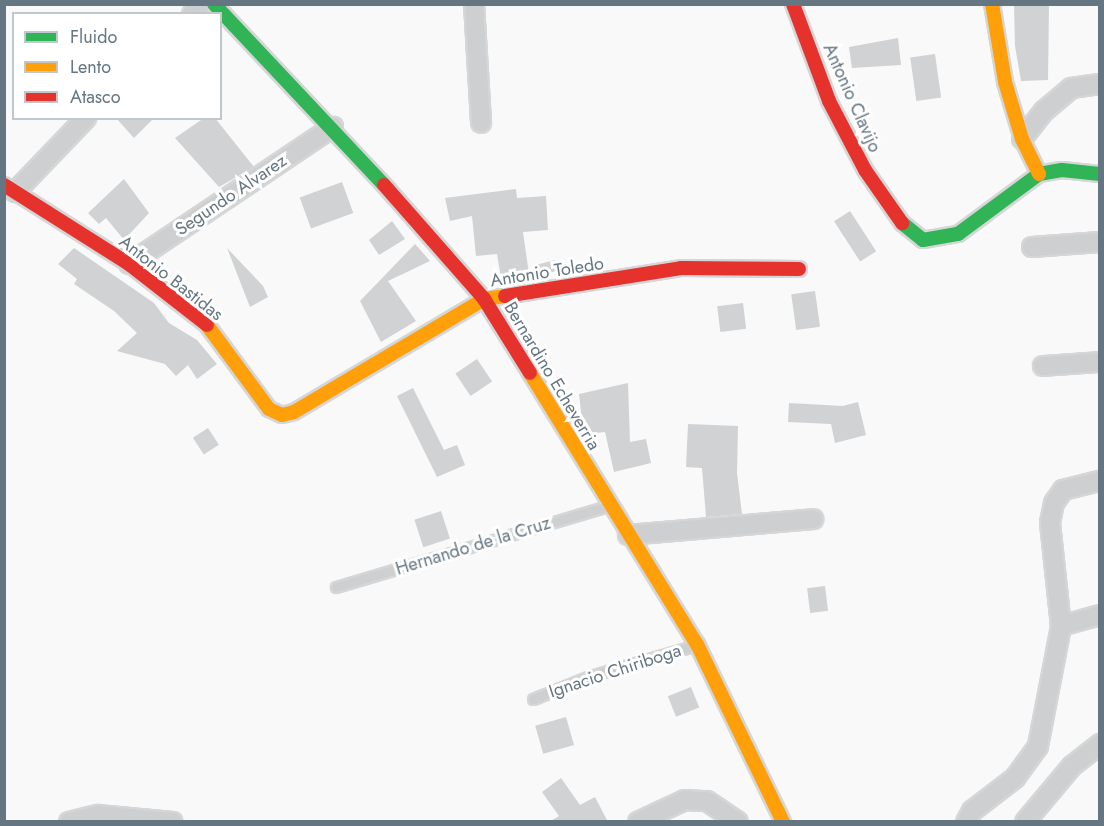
<!DOCTYPE html>
<html>
<head>
<meta charset="utf-8">
<style>
	body { margin:0 }
	#map { position:relative; width:1104px; height:826px; overflow:hidden; background:#f9f9f9; font-family:Jost,sans-serif }
	div>[style] { position:absolute }
	.building>* { inset:0; background:#d0d2d3; transform-origin:0 0 }
	.roads { filter:drop-shadow(2px 0 #d5d6d7) drop-shadow(-2px 0 #d5d6d7) drop-shadow(0 2px #d5d6d7) drop-shadow(0 -2px #d5d6d7) }
	.lane>* { height:9px; margin:-4.5px; padding:0 4.5px; transform-origin:4.5px; border-radius:4.5px; background:#cecfd0 }
	.street>* { height:18px; margin:-9px; padding:0 9px; transform-origin:9px; border-radius:9px; background:#cecfd0 }
	.fast>* { height:14px; margin:-7px; padding:0 7px; transform-origin:7px; border-radius:7px; background:#30b455 }
	.slow>* { height:14px; margin:-7px; padding:0 7px; transform-origin:7px; border-radius:7px; background:#ff9f0a }
	.jam>* { height:14px; margin:-7px; padding:0 7px; transform-origin:7px; border-radius:7px; background:#e5322d }
	span { translate:-50% -50%; white-space:nowrap; text-align:center; line-height:1.15; -webkit-text-stroke:6px #fff; paint-order:stroke }
	.street-label { font-size:18px; color:#657683 }
	.frame { position:absolute; inset:0; border:6px solid #657683; pointer-events:none }
	.legend { position:absolute; left:12px; top:12px; width:210px; height:108px; box-sizing:border-box; background:#fff; border:2px solid #c1c8cd; margin:0; padding:8px 10px; list-style:none; font-size:18px; color:#657683 }
	.legend li { display:flex; align-items:center; gap:12px; height:30px }
	.legend b { width:30px; border:2px solid #c1c8cd }
</style>
</head>
<body>
<div id="map">
	<div class="building">
		<i style="clip-path:polygon(1014px 4px,1049px 4px,1048px 80px,1021px 81px,1015px 46px)"></i>
		<i style="clip-path:polygon(898px 38px,901px 65px,852px 68px,849px 47px)"></i>
		<i style="left:935px;top:54px;width:44px;height:25px;rotate:82deg"></i>
		<i style="clip-path:polygon(116px 118px,154px 118px,134px 138px)"></i>
		<i style="clip-path:polygon(204px 118px,215px 118px,254px 167px,219px 187px,175px 138px)"></i>
		<i style="clip-path:polygon(124px 179px,149px 213px,124px 240px,106px 218px,99px 224px,88px 213px)"></i>
		<i style="left:342px;top:182px;width:33px;height:45px;rotate:70deg"></i>
		<i style="clip-path:polygon(516px 189px,517px 198px,546px 196px,548px 230px,523px 232px,529px 274px,501px 278px,497px 254px,476px 256px,472px 216px,450px 221px,445px 198px)"></i>
		<i style="left:850px;top:211px;width:48px;height:19px;rotate:57deg"></i>
		<i style="clip-path:polygon(392px 221px,405px 239px,379px 255px,369px 240px)"></i>
		<i style="clip-path:polygon(415px 244px,430px 261px,388px 281px,416px 321px,381px 342px,360px 301px)"></i>
		<i style="clip-path:polygon(74px 248px,154px 303px,169px 323px,197px 340px,217px 364px,197px 379px,188px 365px,176px 376px,165px 364px,117px 351px,137px 333px,114px 311px,74px 284px,77px 279px,58px 264px)"></i>
		<i style="clip-path:polygon(227px 248px,263px 286px,268px 297px,250px 307px)"></i>
		<i style="clip-path:polygon(555px 260px,558px 271px,539px 274px,536px 265px)"></i>
		<i style="left:815px;top:291px;width:36px;height:24px;rotate:82deg"></i>
		<i style="left:743px;top:303px;width:26px;height:26px;rotate:83deg"></i>
		<i style="left:477px;top:359px;width:27px;height:26px;rotate:56deg"></i>
		<i style="clip-path:polygon(628px 383px,630px 442px,646px 439px,651px 463px,614px 472px,605px 432px,586px 434px,583px 429px,579px 394px)"></i>
		<i style="clip-path:polygon(413px 388px,444px 450px,457px 445px,465px 465px,437px 477px,397px 396px)"></i>
		<i style="clip-path:polygon(858px 402px,866px 435px,835px 443px,831px 424px,788px 422px,789px 403px,843px 406px)"></i>
		<i style="clip-path:polygon(688px 424px,738px 426px,737px 473px,742px 514px,706px 517px,702px 468px,686px 467px)"></i>
		<i style="left:208px;top:428px;width:20px;height:18px;rotate:57deg"></i>
		<i style="left:441px;top:511px;width:29px;height:28px;rotate:72deg"></i>
		<i style="left:825px;top:586px;width:25px;height:18px;rotate:83deg"></i>
		<i style="left:691px;top:687px;width:22px;height:25px;rotate:68deg"></i>
		<i style="left:566px;top:717px;width:29px;height:32px;rotate:74deg"></i>
		<i style="clip-path:polygon(561px 778px,580px 805px,595px 797px,608px 822px,549px 822px,559px 816px,542px 792px)"></i>
	</div>
	<div class="roads">
		<div class="lane">
			<i style="left:336px;top:587px;width:283px;rotate:-16.6deg"></i>
			<i style="left:533px;top:699px;width:61px;rotate:-22deg"></i>
			<i style="left:590px;top:676px;width:107px;rotate:-16.2deg"></i>
		</div>
		<div class="street">
			<i style="left:474px;top:4px;width:119px;rotate:86.6deg"></i>
			<i style="left:192px;top:14px;width:13px;rotate:-48deg"></i>
			<i style="left:1022px;top:139px;width:36px;rotate:-52deg"></i>
			<i style="left:1044px;top:111px;width:35px;rotate:-40deg"></i>
			<i style="left:1071px;top:88px;width:29px;rotate:-8deg"></i>
			<i style="left:15px;top:192px;width:103px;rotate:-46.2deg"></i>
			<i style="left:1032px;top:247px;width:68px;rotate:-4.2deg"></i>
			<i style="left:129px;top:264px;width:246px;rotate:-33.9deg"></i>
			<i style="left:1043px;top:366px;width:57px;rotate:-4deg"></i>
			<i style="left:628px;top:535px;width:186px;rotate:-4.9deg"></i>
			<i style="left:1061px;top:626px;width:41px;rotate:-15.8deg"></i>
			<i style="left:69px;top:822px;width:30px;rotate:-14deg"></i>
			<i style="left:98px;top:815px;width:75px;rotate:5.3deg"></i>
			<i style="left:638px;top:822px;width:52px;rotate:-25.1deg"></i>
			<i style="left:685px;top:800px;width:22px;rotate:3deg"></i>
			<i style="left:707px;top:801px;width:37px;rotate:34deg"></i>
			<i style="left:966px;top:822px;width:13px;rotate:-61deg"></i>
			<i style="left:972px;top:811px;width:54px;rotate:-37.5deg"></i>
			<i style="left:1015px;top:778px;width:39px;rotate:-54deg"></i>
			<i style="left:1038px;top:746px;width:122px;rotate:-79.1deg"></i>
			<i style="left:1061px;top:626px;width:104px;rotate:-96.1deg"></i>
			<i style="left:1050px;top:523px;width:20px;rotate:-79deg"></i>
			<i style="left:1054px;top:503px;width:16px;rotate:-55deg"></i>
			<i style="left:1063px;top:490px;width:38px;rotate:-14deg"></i>
			<i style="left:1025px;top:822px;width:73px;rotate:-50deg"></i>
			<i style="left:1072px;top:766px;width:36px;rotate:-38deg"></i>
		</div>
		<div class="fast">
			<i style="left:214px;top:4px;width:248px;rotate:46.8deg"></i>
			<i style="left:902px;top:223px;width:27px;rotate:39deg"></i>
			<i style="left:923px;top:240px;width:36px;rotate:-10deg"></i>
			<i style="left:958px;top:234px;width:101px;rotate:-36.5deg"></i>
			<i style="left:1039px;top:174px;width:23px;rotate:-10deg"></i>
			<i style="left:1062px;top:170px;width:38px;rotate:6deg"></i>
		</div>
		<div class="slow">
			<i style="left:992px;top:4px;width:79px;rotate:80.5deg"></i>
			<i style="left:1005px;top:82px;width:59px;rotate:73.4deg"></i>
			<i style="left:1022px;top:139px;width:39px;rotate:64deg"></i>
			<i style="left:207px;top:325px;width:104px;rotate:53.6deg"></i>
			<i style="left:269px;top:409px;width:14px;rotate:25deg"></i>
			<i style="left:282px;top:415px;width:12px;rotate:-14deg"></i>
			<i style="left:294px;top:412px;width:221px;rotate:-30.7deg"></i>
			<i style="left:484px;top:299px;width:21px;rotate:-8deg"></i>
			<i style="left:530px;top:373px;width:318px;rotate:58.4deg"></i>
			<i style="left:697px;top:644px;width:198px;rotate:64.2deg"></i>
		</div>
		<div class="jam">
			<i style="left:793px;top:4px;width:103px;rotate:69.6deg"></i>
			<i style="left:829px;top:101px;width:78px;rotate:62.4deg"></i>
			<i style="left:865px;top:170px;width:65px;rotate:55.1deg"></i>
			<i style="left:4px;top:185px;width:148px;rotate:32.3deg"></i>
			<i style="left:129px;top:264px;width:99px;rotate:38deg"></i>
			<i style="left:384px;top:185px;width:152px;rotate:48.7deg"></i>
			<i style="left:484px;top:299px;width:87px;rotate:58.1deg"></i>
			<i style="left:505px;top:296px;width:178px;rotate:-9deg"></i>
			<i style="left:681px;top:268px;width:118px;rotate:0.5deg"></i>
		</div>
	</div>
	<div class="street-label">
		<span style="left:852px;top:98px;rotate:66deg">Antonio Clavijo</span>
		<span style="left:231px;top:195px;rotate:-34deg">Segundo Alvarez</span>
		<span style="left:547px;top:272px;rotate:-9deg">Antonio Toledo</span>
		<span style="left:171px;top:278px;rotate:38deg">Antonio Bastidas</span>
		<span style="left:552px;top:376px;rotate:59deg">Bernardino Echeverria</span>
		<span style="left:473px;top:546px;rotate:-17deg">Hernando de la Cruz</span>
		<span style="left:615px;top:671px;rotate:-18deg">Ignacio Chiriboga</span>
	</div>
	<div class="frame"></div>
	<ul class="legend">
	<li><b style="height:8px;background:#30b455"></b>Fluido</li>
	<li><b style="height:8px;background:#ff9f0a"></b>Lento</li>
	<li><b style="height:8px;background:#e5322d"></b>Atasco</li>
	</ul>
</div>
</body>
</html>
